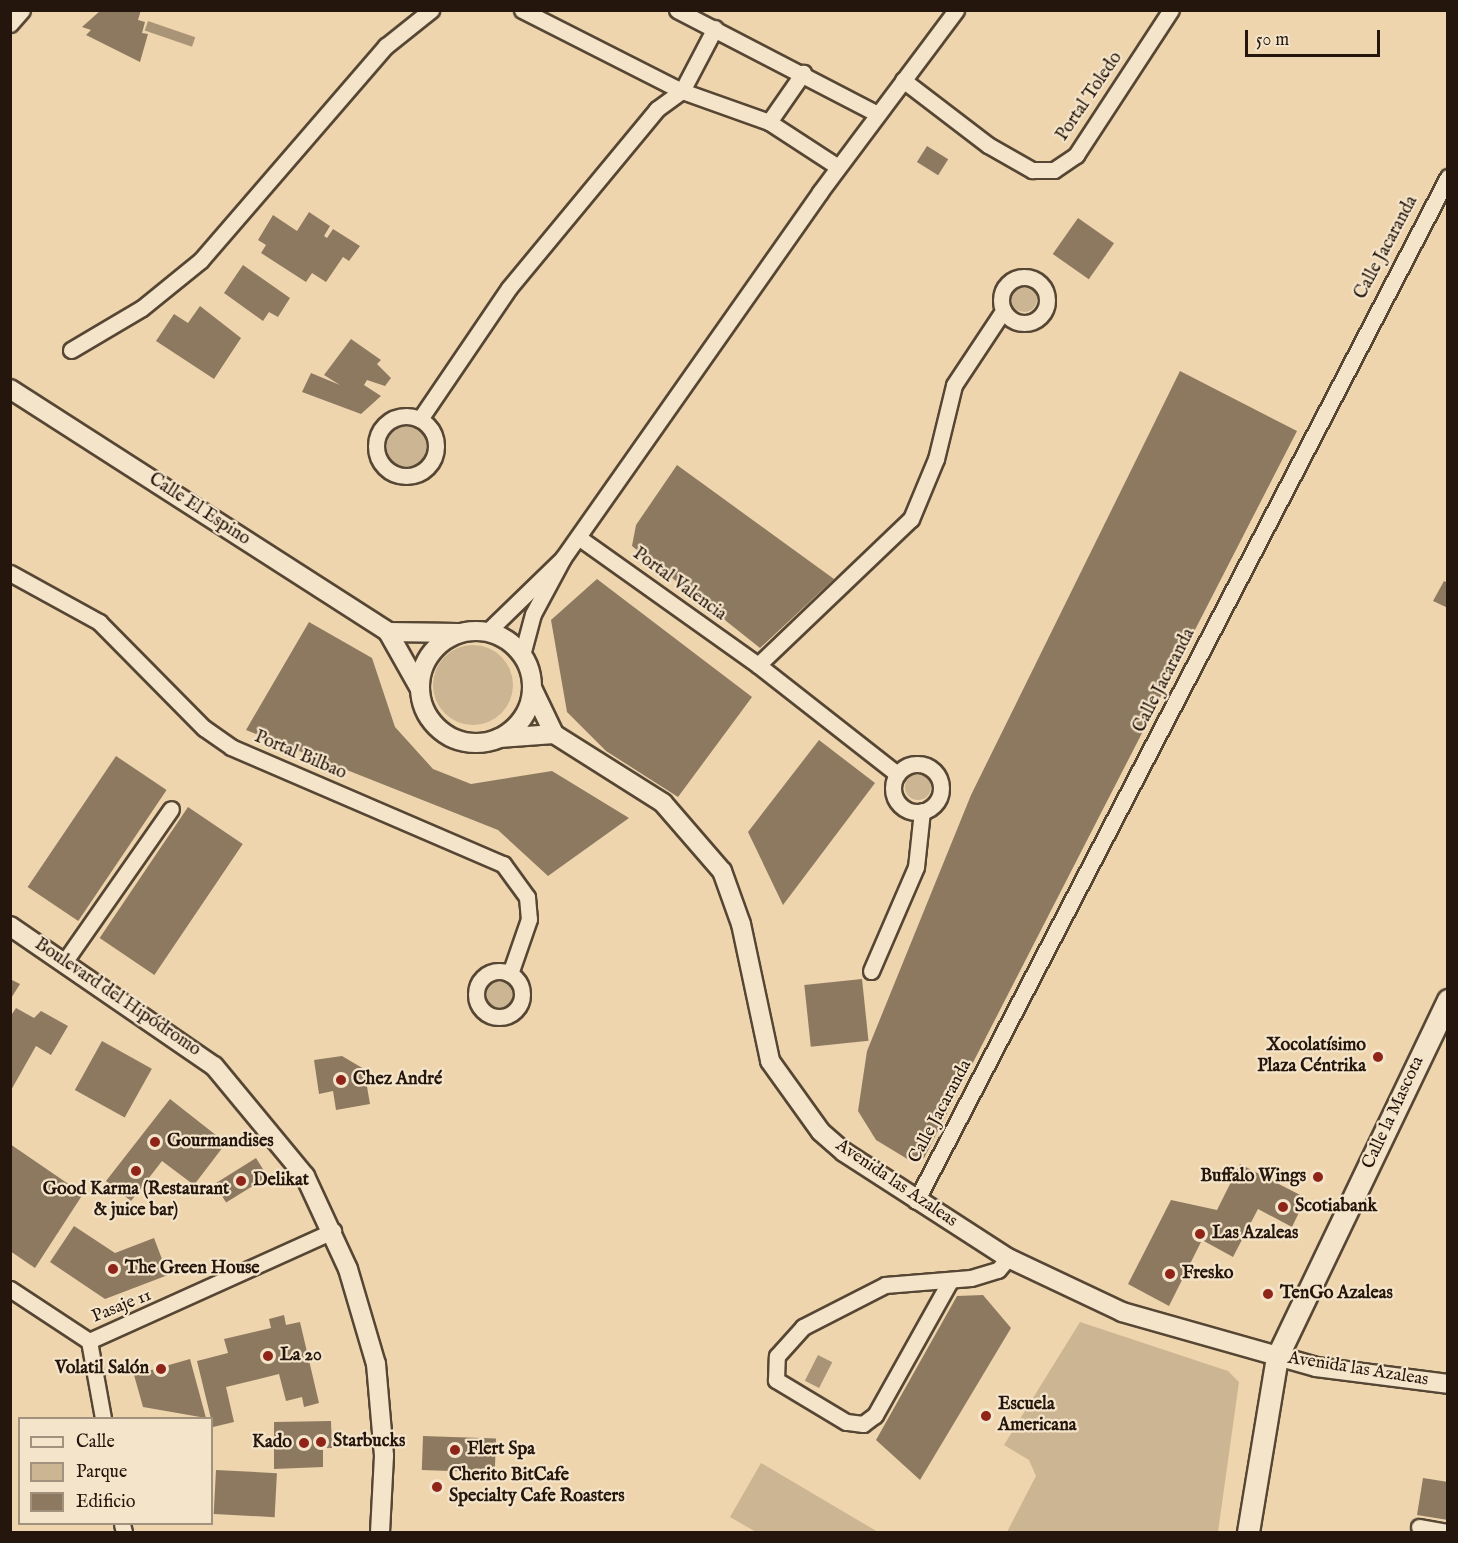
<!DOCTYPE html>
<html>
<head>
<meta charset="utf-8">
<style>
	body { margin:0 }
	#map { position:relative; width:1458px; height:1543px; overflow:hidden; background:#eed5ae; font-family:"IM FELL English",serif }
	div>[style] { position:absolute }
	.green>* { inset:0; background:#ccb592 }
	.round { border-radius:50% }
	.water>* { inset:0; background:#a99477; transform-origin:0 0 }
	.building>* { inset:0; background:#8d7960; transform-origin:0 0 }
	.roads { filter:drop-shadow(2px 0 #564634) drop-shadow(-2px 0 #564634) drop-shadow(0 2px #564634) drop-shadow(0 -2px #564634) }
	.minor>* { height:15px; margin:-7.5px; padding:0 7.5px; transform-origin:7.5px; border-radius:7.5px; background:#f4e4ca }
	.minor>.ring { margin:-7.5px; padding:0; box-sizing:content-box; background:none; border:15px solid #f4e4ca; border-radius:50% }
	.tertiary>* { height:18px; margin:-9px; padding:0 9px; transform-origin:9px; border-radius:9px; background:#f4e4ca }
	.tertiary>.ring { margin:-9px; padding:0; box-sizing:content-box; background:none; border:18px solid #f4e4ca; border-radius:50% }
	.secondary>* { height:21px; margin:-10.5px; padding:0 10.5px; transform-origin:10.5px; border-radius:10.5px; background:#f4e4ca }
	.dots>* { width:16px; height:16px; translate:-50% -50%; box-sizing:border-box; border:3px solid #f4e4ca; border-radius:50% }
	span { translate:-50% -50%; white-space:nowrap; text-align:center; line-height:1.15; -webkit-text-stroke:4.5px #f4e4ca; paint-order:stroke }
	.street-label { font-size:18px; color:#24160c }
	.poi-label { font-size:18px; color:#24160c; font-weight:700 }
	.right { translate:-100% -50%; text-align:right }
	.left { translate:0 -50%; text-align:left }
	.frame { position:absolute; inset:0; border:12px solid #24160c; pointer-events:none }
	.legend { position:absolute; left:18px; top:1417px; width:195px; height:108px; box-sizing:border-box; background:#f4e4ca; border:2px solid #a1927e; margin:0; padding:8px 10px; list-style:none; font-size:18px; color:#24160c }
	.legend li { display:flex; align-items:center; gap:12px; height:30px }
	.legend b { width:30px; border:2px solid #a1927e }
	.scale { position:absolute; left:1245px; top:30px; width:135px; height:27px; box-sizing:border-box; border:3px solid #24160c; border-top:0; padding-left:8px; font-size:18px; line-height:21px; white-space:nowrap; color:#24160c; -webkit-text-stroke:4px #f4e4ca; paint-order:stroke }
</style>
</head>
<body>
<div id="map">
	<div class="green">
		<i class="round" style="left:1011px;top:286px;width:26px;height:26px"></i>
		<i class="round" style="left:383px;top:425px;width:44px;height:44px"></i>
		<i class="round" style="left:433px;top:645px;width:80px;height:80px"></i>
		<i class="round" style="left:905px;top:774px;width:26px;height:26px"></i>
		<i class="round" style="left:486px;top:980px;width:30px;height:30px"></i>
		<i style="clip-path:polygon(1080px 1322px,1228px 1371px,1239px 1382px,1218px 1532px,1007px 1532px,1036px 1476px,1029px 1460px,1004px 1445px)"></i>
		<i style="clip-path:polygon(761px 1463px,878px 1532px,756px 1532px,730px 1517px)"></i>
	</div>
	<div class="water">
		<i style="left:148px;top:21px;width:50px;height:10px;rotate:19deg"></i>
		<i style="left:818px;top:1355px;width:16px;height:29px;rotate:27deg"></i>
	</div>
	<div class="building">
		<i style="clip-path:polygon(101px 10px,141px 10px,138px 20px,145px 22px,142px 33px,148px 34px,140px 62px,86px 35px,91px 30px,82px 27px)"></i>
		<i style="left:927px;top:146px;width:25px;height:19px;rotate:32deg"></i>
		<i style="clip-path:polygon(309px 212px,330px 226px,324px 236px,327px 238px,333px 229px,360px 246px,349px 261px,343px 257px,326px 282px,312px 273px,306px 282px,261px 253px,266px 245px,258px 240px,273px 215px,297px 231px)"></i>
		<i style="left:1078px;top:218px;width:44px;height:44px;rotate:35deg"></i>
		<i style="clip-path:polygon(243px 265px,290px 298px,278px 317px,269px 312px,263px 321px,224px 293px)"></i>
		<i style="clip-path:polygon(200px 306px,241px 338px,214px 379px,156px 341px,174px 314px,188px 323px)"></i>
		<i style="clip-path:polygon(351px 339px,381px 360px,377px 364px,391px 378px,385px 386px,367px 380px,364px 385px,381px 396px,361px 414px,302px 392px,311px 373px,340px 385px,324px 375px)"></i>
		<i style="clip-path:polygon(1180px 371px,1297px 431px,924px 1158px,909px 1160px,876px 1140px,858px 1111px,867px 1051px,971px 795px)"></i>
		<i style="clip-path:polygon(677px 465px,834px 579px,760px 648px,632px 546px,636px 525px)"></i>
		<i style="clip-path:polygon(597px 579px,752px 697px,678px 797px,606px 751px,567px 712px,551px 620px)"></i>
		<i style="clip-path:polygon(1444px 581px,1448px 583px,1448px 608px,1433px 601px)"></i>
		<i style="clip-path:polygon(309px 622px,372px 658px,395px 727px,433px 769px,471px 784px,552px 771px,629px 818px,548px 876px,498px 830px,246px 730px)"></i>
		<i style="clip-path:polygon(819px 740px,875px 783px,783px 905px,748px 832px)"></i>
		<i style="left:116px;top:756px;width:61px;height:158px;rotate:34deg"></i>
		<i style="left:188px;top:807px;width:66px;height:158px;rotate:34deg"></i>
		<i style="clip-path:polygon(10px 979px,20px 984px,10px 1000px)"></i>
		<i style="left:862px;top:979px;width:62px;height:58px;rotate:84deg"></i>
		<i style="clip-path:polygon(16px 1008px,34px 1018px,41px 1011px,68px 1026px,51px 1055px,36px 1046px,10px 1092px,10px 1017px)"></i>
		<i style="left:102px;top:1041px;width:57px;height:56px;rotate:29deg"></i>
		<i style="clip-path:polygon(342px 1056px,364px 1069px,370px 1104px,336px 1110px,333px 1091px,319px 1094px,314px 1060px)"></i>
		<i style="clip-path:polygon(170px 1099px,226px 1143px,194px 1185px,162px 1161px,131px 1201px,106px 1181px)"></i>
		<i style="clip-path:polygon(10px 1144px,83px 1194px,35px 1268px,10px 1251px)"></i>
		<i style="left:256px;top:1158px;width:22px;height:49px;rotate:58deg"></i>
		<i style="clip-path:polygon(1240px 1164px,1306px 1198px,1292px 1227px,1258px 1209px,1233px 1257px,1202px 1240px,1169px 1306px,1128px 1284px,1171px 1200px,1217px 1210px)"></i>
		<i style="clip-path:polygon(74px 1226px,115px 1253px,154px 1238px,168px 1275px,105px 1299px,50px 1262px)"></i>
		<i style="clip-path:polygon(983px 1295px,1011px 1328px,920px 1480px,876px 1440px,957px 1296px)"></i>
		<i style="clip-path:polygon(284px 1315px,286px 1325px,300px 1322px,319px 1403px,304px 1407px,302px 1397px,286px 1401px,279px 1374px,226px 1387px,234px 1422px,213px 1427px,197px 1361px,228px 1353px,224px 1339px,271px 1328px,269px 1319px)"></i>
		<i style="clip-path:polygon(190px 1359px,206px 1418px,143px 1407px,134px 1375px)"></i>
		<i style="clip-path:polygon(331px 1421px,332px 1448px,323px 1448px,323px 1467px,274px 1469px,274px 1422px)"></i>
		<i style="left:423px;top:1436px;width:73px;height:34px;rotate:2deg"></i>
		<i style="left:216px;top:1470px;width:61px;height:44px;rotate:3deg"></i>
		<i style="clip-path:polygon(1423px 1478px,1448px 1482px,1448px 1520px,1417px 1515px)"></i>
	</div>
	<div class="roads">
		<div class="minor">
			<i style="left:522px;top:10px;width:179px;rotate:26.9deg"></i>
			<i style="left:682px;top:91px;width:92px;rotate:19.6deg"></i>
			<i style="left:769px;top:122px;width:82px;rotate:33.1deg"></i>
			<i style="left:677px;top:10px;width:224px;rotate:27.4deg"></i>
			<i style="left:10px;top:24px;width:18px;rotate:-49deg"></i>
			<i style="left:903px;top:80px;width:107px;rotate:37.4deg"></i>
			<i style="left:988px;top:145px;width:51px;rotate:29.6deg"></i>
			<i style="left:1032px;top:170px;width:22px"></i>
			<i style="left:1054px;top:170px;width:27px;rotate:-34deg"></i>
			<i style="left:1076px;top:155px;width:173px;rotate:-56.8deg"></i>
			<i style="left:769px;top:122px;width:60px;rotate:-55.2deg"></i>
			<i class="ring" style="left:1001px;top:277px;width:31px;height:31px"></i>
			<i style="left:71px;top:350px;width:82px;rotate:-30.6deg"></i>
			<i style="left:142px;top:308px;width:76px;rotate:-39.1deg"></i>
			<i style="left:201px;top:260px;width:283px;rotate:-49.2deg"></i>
			<i style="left:386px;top:46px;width:58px;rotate:-38.7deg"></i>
			<i class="ring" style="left:376px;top:416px;width:45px;height:45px"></i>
			<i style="left:420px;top:419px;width:158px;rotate:-55.8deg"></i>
			<i style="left:509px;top:288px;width:232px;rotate:-50.4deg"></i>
			<i style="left:657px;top:109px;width:31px;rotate:-36deg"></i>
			<i style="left:682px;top:91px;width:71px;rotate:-62.4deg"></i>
			<i style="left:578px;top:537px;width:221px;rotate:35.4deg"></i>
			<i style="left:758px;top:665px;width:177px;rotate:38.1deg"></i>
			<i style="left:10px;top:573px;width:102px;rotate:28.8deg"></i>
			<i style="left:99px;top:622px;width:149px;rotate:45.3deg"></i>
			<i style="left:204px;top:728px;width:33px;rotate:35deg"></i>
			<i style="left:231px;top:747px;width:296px;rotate:23.3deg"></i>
			<i style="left:503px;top:864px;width:41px;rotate:54deg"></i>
			<i style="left:527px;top:897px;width:22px;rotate:85deg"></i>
			<i style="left:529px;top:919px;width:58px;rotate:109.1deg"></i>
			<i style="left:487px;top:632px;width:105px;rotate:-44.2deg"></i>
			<i style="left:522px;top:655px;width:42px;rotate:-75deg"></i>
			<i style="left:533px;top:614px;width:64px;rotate:-61.8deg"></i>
			<i style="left:563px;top:558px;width:447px;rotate:-54.9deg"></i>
			<i style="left:820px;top:192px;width:227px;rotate:-53.2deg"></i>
			<i style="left:758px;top:665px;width:211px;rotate:-43.7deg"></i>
			<i style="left:911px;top:519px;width:65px;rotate:-67.4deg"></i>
			<i style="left:936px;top:459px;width:76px;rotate:-76.3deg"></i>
			<i style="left:954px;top:385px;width:89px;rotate:-56.5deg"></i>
			<i class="ring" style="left:893px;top:764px;width:33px;height:33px"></i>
			<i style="left:65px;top:961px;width:185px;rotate:-55.1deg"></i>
			<i class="ring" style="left:476px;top:971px;width:31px;height:31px"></i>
			<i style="left:871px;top:971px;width:113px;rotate:-66.6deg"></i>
			<i style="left:916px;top:867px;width:56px;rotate:-83.9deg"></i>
			<i style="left:916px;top:1201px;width:1154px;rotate:-62.55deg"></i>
			<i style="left:950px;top:1281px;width:154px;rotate:119.2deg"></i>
			<i style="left:875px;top:1415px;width:15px;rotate:143deg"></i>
			<i style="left:863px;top:1424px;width:17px;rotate:-173deg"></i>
			<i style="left:846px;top:1422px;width:82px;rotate:-149deg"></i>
			<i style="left:776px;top:1380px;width:24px;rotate:-88deg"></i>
			<i style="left:777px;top:1356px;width:39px;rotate:-48deg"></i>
			<i style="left:803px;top:1327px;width:92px;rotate:-27.1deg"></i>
			<i style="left:885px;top:1285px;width:86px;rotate:-4.7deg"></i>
			<i style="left:971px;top:1278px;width:28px;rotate:-17deg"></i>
			<i style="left:998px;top:1270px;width:16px;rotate:-50deg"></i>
			<i style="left:10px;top:1289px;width:95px;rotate:33.4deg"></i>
			<i style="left:89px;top:1341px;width:268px;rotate:-24.3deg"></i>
			<i style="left:89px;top:1341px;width:78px;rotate:79.7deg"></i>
			<i style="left:122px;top:1524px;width:8px;rotate:76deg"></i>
			<i style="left:1419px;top:1527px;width:29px;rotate:10deg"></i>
		</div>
		<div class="tertiary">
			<i style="left:10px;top:389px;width:449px;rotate:32.7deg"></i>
			<i style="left:388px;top:632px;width:65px;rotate:60.7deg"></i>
			<i class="ring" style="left:420px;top:631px;width:94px;height:94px"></i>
			<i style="left:388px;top:632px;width:70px;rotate:0.8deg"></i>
			<i style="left:532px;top:688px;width:51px;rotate:64.4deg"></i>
			<i style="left:554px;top:734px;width:129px;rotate:32.3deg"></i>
			<i style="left:663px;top:803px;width:90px;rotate:49.1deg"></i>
			<i style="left:722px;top:871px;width:56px;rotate:70.3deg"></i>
			<i style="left:741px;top:924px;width:140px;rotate:78deg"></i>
			<i style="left:770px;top:1061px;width:87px;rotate:54.3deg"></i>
			<i style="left:821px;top:1132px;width:30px;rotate:41deg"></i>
			<i style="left:844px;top:1152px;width:195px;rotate:32.9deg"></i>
			<i style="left:1008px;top:1258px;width:126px;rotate:25.3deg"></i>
			<i style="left:1122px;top:1312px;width:202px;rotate:15.8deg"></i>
			<i style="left:1316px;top:1367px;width:133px;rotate:7.3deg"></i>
			<i style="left:499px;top:738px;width:55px;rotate:-4.2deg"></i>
			<i style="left:10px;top:926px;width:247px;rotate:34.5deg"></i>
			<i style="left:214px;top:1066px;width:143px;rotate:50.4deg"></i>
			<i style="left:305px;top:1176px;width:102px;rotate:65.2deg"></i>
			<i style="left:348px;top:1269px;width:99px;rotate:73.6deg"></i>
			<i style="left:376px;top:1364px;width:92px;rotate:85deg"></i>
			<i style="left:384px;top:1456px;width:76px;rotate:93deg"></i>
		</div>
		<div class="secondary">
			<i style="left:1248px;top:1532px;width:177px;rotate:-80.6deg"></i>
			<i style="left:1277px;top:1357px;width:396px;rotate:-64.4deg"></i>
		</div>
	</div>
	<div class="dots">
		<i style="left:1378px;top:1057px;background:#8f2418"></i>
		<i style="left:341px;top:1080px;background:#8f2418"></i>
		<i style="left:155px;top:1142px;background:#8f2418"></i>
		<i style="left:136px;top:1171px;background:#8f2418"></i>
		<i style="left:1318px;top:1177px;background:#8f2418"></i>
		<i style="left:241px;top:1181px;background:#8f2418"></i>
		<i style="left:1283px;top:1207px;background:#8f2418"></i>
		<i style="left:1200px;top:1234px;background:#8f2418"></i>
		<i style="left:113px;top:1269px;background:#8f2418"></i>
		<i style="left:1170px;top:1274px;background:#8f2418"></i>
		<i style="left:1268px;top:1294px;background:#8f2418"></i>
		<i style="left:268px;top:1356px;background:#8f2418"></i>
		<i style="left:161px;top:1369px;background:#8f2418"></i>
		<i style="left:986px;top:1416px;background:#8f2418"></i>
		<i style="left:321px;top:1442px;background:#8f2418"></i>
		<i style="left:304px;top:1443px;background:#8f2418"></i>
		<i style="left:455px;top:1450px;background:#8f2418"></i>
		<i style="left:437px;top:1487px;background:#8f2418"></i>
	</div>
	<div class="street-label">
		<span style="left:1090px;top:97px;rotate:-56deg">Portal Toledo</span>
		<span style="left:1387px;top:248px;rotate:-62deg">Calle Jacaranda</span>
		<span style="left:199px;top:510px;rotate:33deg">Calle El Espino</span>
		<span style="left:679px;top:585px;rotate:36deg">Portal Valencia</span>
		<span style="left:1165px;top:681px;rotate:-63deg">Calle Jacaranda</span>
		<span style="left:300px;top:756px;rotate:23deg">Portal Bilbao</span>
		<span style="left:117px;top:998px;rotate:34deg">Boulevard del Hipódromo</span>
		<span style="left:941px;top:1112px;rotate:-62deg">Calle Jacaranda</span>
		<span style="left:1394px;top:1113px;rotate:-65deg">Calle la Mascota</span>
		<span style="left:896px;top:1184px;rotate:34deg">Avenida las Azaleas</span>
		<span style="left:122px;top:1307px;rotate:-22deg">Pasaje 11</span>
		<span style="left:1358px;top:1370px;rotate:9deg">Avenida las Azaleas</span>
	</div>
	<div class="poi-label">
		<span class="right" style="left:1366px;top:1057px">Xocolatísimo<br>Plaza Céntrika</span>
		<span class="left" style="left:353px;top:1080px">Chez André</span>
		<span class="left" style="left:167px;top:1142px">Gourmandises</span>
		<span class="right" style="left:1306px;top:1177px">Buffalo Wings</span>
		<span class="left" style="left:253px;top:1181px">Delikat</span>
		<span style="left:136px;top:1201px">Good Karma (Restaurant<br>&amp; juice bar)</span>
		<span class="left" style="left:1295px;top:1207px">Scotiabank</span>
		<span class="left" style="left:1212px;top:1234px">Las Azaleas</span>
		<span class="left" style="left:125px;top:1269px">The Green House</span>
		<span class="left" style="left:1182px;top:1274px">Fresko</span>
		<span class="left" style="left:1280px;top:1294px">TenGo Azaleas</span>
		<span class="left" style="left:280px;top:1356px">La 20</span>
		<span class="right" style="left:149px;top:1369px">Volatil Salón</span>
		<span class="left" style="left:998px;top:1416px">Escuela<br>Americana</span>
		<span class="left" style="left:333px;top:1442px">Starbucks</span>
		<span class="right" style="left:292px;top:1443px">Kado</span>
		<span class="left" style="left:467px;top:1450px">Flert Spa</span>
		<span class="left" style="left:449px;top:1487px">Cherito BitCafe<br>Specialty Cafe Roasters</span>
	</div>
	<div class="frame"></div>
	<ul class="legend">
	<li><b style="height:8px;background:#f4e4ca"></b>Calle</li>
	<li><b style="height:16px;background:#ccb592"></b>Parque</li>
	<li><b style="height:16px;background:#8d7960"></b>Edificio</li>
	</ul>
	<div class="scale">50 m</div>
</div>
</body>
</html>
